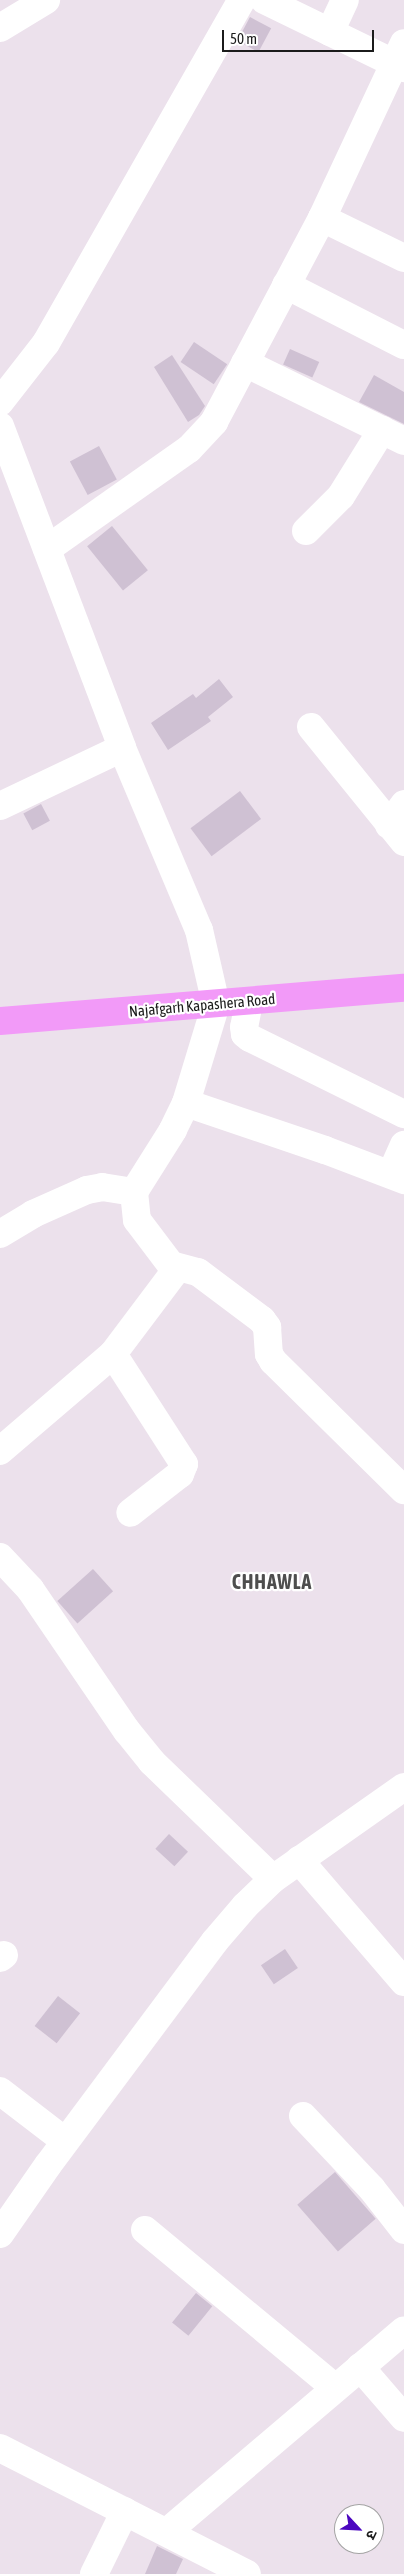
<!DOCTYPE html>
<html>
<head>
<meta charset="utf-8">
<style>
	body { margin:0 }
	#map { position:relative; width:404px; height:2574px; overflow:hidden; background:#ece1ec; font-family:"Asap Condensed","Noto Sans Devanagari",sans-serif }
	div>[style] { position:absolute }
	.building>* { inset:0; background:#cfc1d3; transform-origin:0 0 }
	.minor>* { height:28px; margin:-14px; padding:0 14px; transform-origin:14px; border-radius:14px; background:#fff }
	.major>* { height:28px; margin:-14px; padding:0 14px; transform-origin:14px; border-radius:14px; background:#f29af8 }
	span { translate:-50% -50%; white-space:nowrap; text-align:center; line-height:1.15; -webkit-text-stroke:4.5px #fff; paint-order:stroke }
	.street-label { font-size:15px; color:#1b1b1b }
	.district-label { font-size:20px; color:#4e4e4e; font-weight:700; letter-spacing:1px }
	.north { position:absolute; left:334px; top:2504px; width:50px; height:50px; box-sizing:border-box; background:#fff; border:1px solid #a4a4a4; border-radius:50%; rotate:115deg; font-size:14px; font-weight:700; line-height:20px; text-align:center; color:#1b1b1b }
	.north::after { content:''; display:block; margin:auto; width:18px; height:22px; background:#4b07bf; clip-path:polygon(50% 0,100% 100%,50% 72%,0 100%) }
	.scale { position:absolute; left:222px; top:30px; width:152px; height:22px; box-sizing:border-box; border:2px solid #1b1b1b; border-top:0; padding-left:6px; font-size:15px; line-height:18px; white-space:nowrap; color:#1b1b1b; -webkit-text-stroke:4px #fff; paint-order:stroke }
</style>
</head>
<body>
<div id="map">
	<div class="building">
		<i style="left:250px;top:17px;width:24px;height:27px;rotate:28deg"></i>
		<i style="left:194px;top:342px;width:40px;height:24px;rotate:34deg"></i>
		<i style="left:290px;top:349px;width:32px;height:17px;rotate:24deg"></i>
		<i style="clip-path:polygon(172px 355px,205px 406px,199px 415px,188px 422px,154px 367px)"></i>
		<i style="clip-path:polygon(374px 375px,404px 392px,404px 424px,359px 402px)"></i>
		<i style="left:99px;top:446px;width:38px;height:33px;rotate:62deg"></i>
		<i style="left:112px;top:526px;width:57px;height:32px;rotate:51deg"></i>
		<i style="clip-path:polygon(219px 679px,233px 697px,208px 717px,211px 721px,168px 750px,151px 723px,193px 694px,196px 698px)"></i>
		<i style="left:240px;top:791px;width:35px;height:62px;rotate:53deg"></i>
		<i style="left:41px;top:804px;width:19px;height:20px;rotate:62deg"></i>
		<i style="left:93px;top:1569px;width:30px;height:48px;rotate:48deg"></i>
		<i style="left:169px;top:1834px;width:26px;height:20px;rotate:43deg"></i>
		<i style="left:285px;top:1949px;width:23px;height:29px;rotate:56deg"></i>
		<i style="left:58px;top:1996px;width:28px;height:38px;rotate:38deg"></i>
		<i style="left:335px;top:2172px;width:62px;height:50px;rotate:49deg"></i>
		<i style="left:196px;top:2293px;width:21px;height:38px;rotate:39deg"></i>
		<i style="clip-path:polygon(157px 2546px,183px 2559px,176px 2574px,145px 2574px)"></i>
	</div>
	<div class="minor">
		<i style="left:264px;top:0;width:156px;rotate:25.9deg"></i>
		<i style="left:0;top:28px;width:54px;rotate:-31.3deg"></i>
		<i style="left:330px;top:32px;width:35px;rotate:-65deg"></i>
		<i style="left:322px;top:218px;width:91px;rotate:26deg"></i>
		<i style="left:286px;top:285px;width:132px;rotate:27deg"></i>
		<i style="left:245px;top:363px;width:177px;rotate:26.1deg"></i>
		<i style="left:0;top:402px;width:75px;rotate:-52.1deg"></i>
		<i style="left:46px;top:343px;width:395px;rotate:-60.3deg"></i>
		<i style="left:0;top:426px;width:344px;rotate:69.2deg"></i>
		<i style="left:122px;top:748px;width:198px;rotate:67.1deg"></i>
		<i style="left:199px;top:930px;width:76px;rotate:77.1deg"></i>
		<i style="left:216px;top:1004px;width:103px;rotate:106.9deg"></i>
		<i style="left:186px;top:1103px;width:30px;rotate:116deg"></i>
		<i style="left:173px;top:1130px;width:73px;rotate:122.2deg"></i>
		<i style="left:134px;top:1192px;width:28px;rotate:84deg"></i>
		<i style="left:137px;top:1220px;width:56px;rotate:52.9deg"></i>
		<i style="left:171px;top:1265px;width:9px;rotate:77deg"></i>
		<i style="left:173px;top:1274px;width:100px;rotate:126.9deg"></i>
		<i style="left:113px;top:1354px;width:149px;rotate:139.4deg"></i>
		<i style="left:306px;top:531px;width:49px;rotate:-45deg"></i>
		<i style="left:341px;top:496px;width:78px;rotate:-58.2deg"></i>
		<i style="left:47px;top:549px;width:174px;rotate:-35.2deg"></i>
		<i style="left:189px;top:449px;width:37px;rotate:-47deg"></i>
		<i style="left:214px;top:422px;width:231px;rotate:-62.1deg"></i>
		<i style="left:322px;top:218px;width:193px;rotate:-64.9deg"></i>
		<i style="left:311px;top:727px;width:148px;rotate:51deg"></i>
		<i style="left:0;top:806px;width:135px;rotate:-25.4deg"></i>
		<i style="left:389px;top:825px;width:26px;rotate:-54deg"></i>
		<i style="left:249px;top:1002px;width:25px;rotate:101deg"></i>
		<i style="left:244px;top:1027px;width:7px;rotate:82deg"></i>
		<i style="left:245px;top:1034px;width:6px;rotate:39deg"></i>
		<i style="left:250px;top:1038px;width:172px;rotate:26.3deg"></i>
		<i style="left:186px;top:1103px;width:147px;rotate:18.7deg"></i>
		<i style="left:325px;top:1150px;width:85px;rotate:20.8deg"></i>
		<i style="left:391px;top:1174px;width:32px;rotate:-66deg"></i>
		<i style="left:0;top:1234px;width:39px;rotate:-31deg"></i>
		<i style="left:33px;top:1214px;width:59px;rotate:-24deg"></i>
		<i style="left:87px;top:1190px;width:15px;rotate:-11deg"></i>
		<i style="left:102px;top:1187px;width:32px;rotate:9deg"></i>
		<i style="left:171px;top:1265px;width:28px;rotate:15deg"></i>
		<i style="left:198px;top:1272px;width:80px;rotate:36.9deg"></i>
		<i style="left:262px;top:1320px;width:9px;rotate:54deg"></i>
		<i style="left:267px;top:1327px;width:27px;rotate:86deg"></i>
		<i style="left:269px;top:1354px;width:8px;rotate:60deg"></i>
		<i style="left:273px;top:1361px;width:184px;rotate:44.6deg"></i>
		<i style="left:113px;top:1354px;width:131px;rotate:57.2deg"></i>
		<i style="left:184px;top:1464px;width:11px;rotate:112deg"></i>
		<i style="left:180px;top:1474px;width:63px;rotate:142deg"></i>
		<i style="left:0;top:1557px;width:44px;rotate:46.8deg"></i>
		<i style="left:30px;top:1589px;width:172px;rotate:55.7deg"></i>
		<i style="left:127px;top:1731px;width:40px;rotate:51deg"></i>
		<i style="left:152px;top:1762px;width:168px;rotate:44deg"></i>
		<i style="left:299px;top:1860px;width:161px;rotate:49.3deg"></i>
		<i style="left:0;top:1958px;width:5px;rotate:-37deg"></i>
		<i style="left:0;top:2091px;width:82px;rotate:37.6deg"></i>
		<i style="left:303px;top:2116px;width:100px;rotate:46.6deg"></i>
		<i style="left:372px;top:2189px;width:52px;rotate:52deg"></i>
		<i style="left:145px;top:2230px;width:246px;rotate:39.7deg"></i>
		<i style="left:0;top:2234px;width:84px;rotate:-55.2deg"></i>
		<i style="left:48px;top:2165px;width:279px;rotate:-53.3deg"></i>
		<i style="left:215px;top:1941px;width:46px;rotate:-49.4deg"></i>
		<i style="left:245px;top:1906px;width:39px;rotate:-44deg"></i>
		<i style="left:273px;top:1879px;width:160px;rotate:-35.1deg"></i>
		<i style="left:360px;top:2367px;width:67px;rotate:49.2deg"></i>
		<i style="left:0;top:2448px;width:277px;rotate:27deg"></i>
		<i style="left:167px;top:2532px;width:311px;rotate:-40.4deg"></i>
		<i style="left:94px;top:2574px;width:70px;rotate:-63.8deg"></i>
	</div>
	<div class="major">
		<i style="left:0;top:1021px;width:405px;rotate:-4.7deg"></i>
	</div>
	<div class="street-label">
		<span style="left:202px;top:1005px;rotate:-5deg">Najafgarh Kapashera Road</span>
	</div>
	<div class="district-label">
		<span style="left:272px;top:1581px">CHHAWLA</span>
	</div>
	<div class="north">उ</div>
	<div class="scale">50 m</div>
</div>
</body>
</html>
